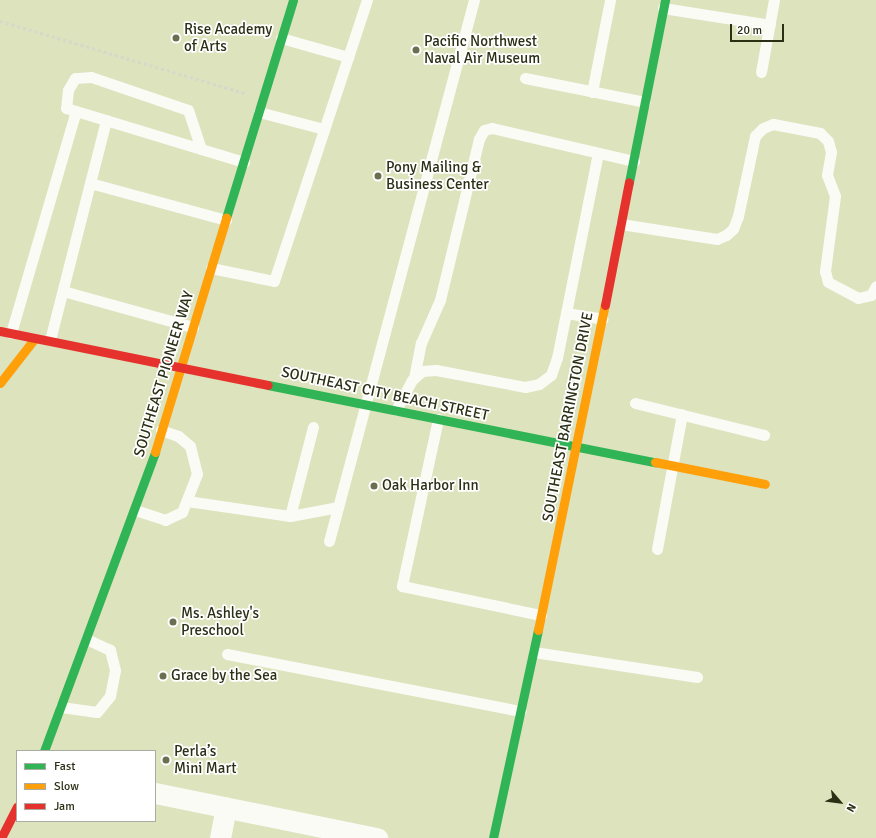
<!DOCTYPE html>
<html>
<head>
<meta charset="utf-8">
<style>
	body { margin:0 }
	#map { position:relative; width:876px; height:838px; overflow:hidden; background:#dce3bd; font-family:Signika,sans-serif }
	div>[style] { position:absolute }
	.path>* { height:2.5px; margin-top:-1.25px; transform-origin:0; background:repeating-linear-gradient(90deg,#d5d8cb 0 3px,transparent 0 6px) }
	.lane>* { height:11px; margin:-5.5px; padding:0 5.5px; transform-origin:5.5px; border-radius:5.5px; background:#fafbf5 }
	.street>* { height:21px; margin:-10.5px; padding:0 10.5px; transform-origin:10.5px; border-radius:10.5px; background:#fafbf5 }
	.fast>* { height:9px; margin:-4.5px; padding:0 4.5px; transform-origin:4.5px; border-radius:4.5px; background:#30b455 }
	.slow>* { height:9px; margin:-4.5px; padding:0 4.5px; transform-origin:4.5px; border-radius:4.5px; background:#ff9f0a }
	.jam>* { height:9px; margin:-4.5px; padding:0 4.5px; transform-origin:4.5px; border-radius:4.5px; background:#e5322d }
	.dots>* { width:11px; height:11px; translate:-50% -50%; box-sizing:border-box; border:2px solid #fff; border-radius:50% }
	span { translate:-50% -50%; white-space:nowrap; text-align:center; line-height:1.15; -webkit-text-stroke:3.5px #fff; paint-order:stroke }
	.poi-label { font-size:15px; color:#2b3015 }
	.left { translate:0 -50%; text-align:left }
	.street-label { font-size:15px; color:#2b3015 }
	.legend { position:absolute; left:16px; top:750px; width:140px; height:72px; box-sizing:border-box; background:#fff; border:1px solid #aaaca1; margin:0; padding:5px 7px; list-style:none; font-size:12px; color:#2b3015 }
	.legend li { display:flex; align-items:center; gap:8px; height:20px }
	.legend b { width:20px; border:1px solid #aaaca1 }
	.north { position:absolute; left:820px; top:782px; width:40px; height:40px; -webkit-text-stroke:3px #fff; paint-order:stroke; rotate:118deg; font-size:11px; font-weight:700; line-height:16px; text-align:center; color:#2b3015 }
	.north::after { content:''; display:block; margin:auto; width:14px; height:18px; background:#2b3015; clip-path:polygon(50% 0,100% 100%,50% 72%,0 100%) }
	.scale { position:absolute; left:730px; top:24px; width:54px; height:18px; box-sizing:border-box; border:2px solid #2b3015; border-top:0; padding-left:5px; font-size:12px; line-height:14px; white-space:nowrap; color:#2b3015; -webkit-text-stroke:3px #fff; paint-order:stroke }
</style>
</head>
<body>
<div id="map">
	<div class="path">
		<i style="left:0;top:21px;width:255px;rotate:16.4deg"></i>
	</div>
	<div class="lane">
		<i style="left:663px;top:8px;width:108px;rotate:9deg"></i>
		<i style="left:281px;top:38px;width:70px;rotate:15.8deg"></i>
		<i style="left:761px;top:72px;width:73px;rotate:-79.8deg"></i>
		<i style="left:525px;top:78px;width:122px;rotate:11.3deg"></i>
		<i style="left:592px;top:92px;width:94px;rotate:-78.9deg"></i>
		<i style="left:259px;top:112px;width:67px;rotate:14.7deg"></i>
		<i style="left:201px;top:149px;width:41px;rotate:-108.4deg"></i>
		<i style="left:188px;top:110px;width:102px;rotate:-161.2deg"></i>
		<i style="left:91px;top:77px;width:16px;rotate:176deg"></i>
		<i style="left:75px;top:78px;width:14px;rotate:120deg"></i>
		<i style="left:68px;top:90px;width:18px;rotate:96deg"></i>
		<i style="left:66px;top:108px;width:186px;rotate:16.9deg"></i>
		<i style="left:90px;top:183px;width:141px;rotate:15.2deg"></i>
		<i style="left:621px;top:224px;width:97px;rotate:8.9deg"></i>
		<i style="left:717px;top:239px;width:10px;rotate:-24deg"></i>
		<i style="left:726px;top:235px;width:9px;rotate:-41deg"></i>
		<i style="left:733px;top:229px;width:14px;rotate:-69deg"></i>
		<i style="left:738px;top:216px;width:82px;rotate:-78deg"></i>
		<i style="left:755px;top:136px;width:11px;rotate:-45deg"></i>
		<i style="left:763px;top:128px;width:11px;rotate:-22deg"></i>
		<i style="left:773px;top:124px;width:48px;rotate:10.8deg"></i>
		<i style="left:820px;top:133px;width:11px;rotate:45deg"></i>
		<i style="left:828px;top:141px;width:11px;rotate:75deg"></i>
		<i style="left:831px;top:152px;width:23px;rotate:100deg"></i>
		<i style="left:827px;top:175px;width:22px;rotate:69deg"></i>
		<i style="left:835px;top:196px;width:76px;rotate:97.6deg"></i>
		<i style="left:825px;top:271px;width:11px;rotate:75deg"></i>
		<i style="left:828px;top:282px;width:34px;rotate:28deg"></i>
		<i style="left:858px;top:298px;width:13px;rotate:-13deg"></i>
		<i style="left:871px;top:295px;width:10px;rotate:-61deg"></i>
		<i style="left:211px;top:268px;width:64px;rotate:11.7deg"></i>
		<i style="left:274px;top:281px;width:296px;rotate:-71.7deg"></i>
		<i style="left:63px;top:291px;width:135px;rotate:15.5deg"></i>
		<i style="left:566px;top:313px;width:37px;rotate:9deg"></i>
		<i style="left:11px;top:333px;width:231px;rotate:-73.7deg"></i>
		<i style="left:50px;top:340px;width:227px;rotate:-75.7deg"></i>
		<i style="left:414px;top:378px;width:36px;rotate:-79deg"></i>
		<i style="left:421px;top:343px;width:47px;rotate:-66.2deg"></i>
		<i style="left:440px;top:300px;width:166px;rotate:-76.4deg"></i>
		<i style="left:479px;top:139px;width:10px;rotate:-61deg"></i>
		<i style="left:484px;top:130px;width:8px;rotate:-14deg"></i>
		<i style="left:492px;top:128px;width:146px;rotate:13.1deg"></i>
		<i style="left:635px;top:403px;width:133px;rotate:13.9deg"></i>
		<i style="left:396px;top:410px;width:34px;rotate:-62deg"></i>
		<i style="left:412px;top:380px;width:13px;rotate:-42deg"></i>
		<i style="left:422px;top:371px;width:14px;rotate:-4deg"></i>
		<i style="left:436px;top:370px;width:91px;rotate:10.8deg"></i>
		<i style="left:525px;top:387px;width:14px;rotate:-12deg"></i>
		<i style="left:539px;top:384px;width:15px;rotate:-37deg"></i>
		<i style="left:551px;top:375px;width:18px;rotate:-71deg"></i>
		<i style="left:557px;top:358px;width:209px;rotate:-78.7deg"></i>
		<i style="left:438px;top:419px;width:171px;rotate:102.2deg"></i>
		<i style="left:402px;top:586px;width:142px;rotate:11.8deg"></i>
		<i style="left:187px;top:501px;width:104px;rotate:8.3deg"></i>
		<i style="left:290px;top:516px;width:49px;rotate:-10.6deg"></i>
		<i style="left:135px;top:510px;width:32px;rotate:18deg"></i>
		<i style="left:165px;top:520px;width:19px;rotate:-25deg"></i>
		<i style="left:182px;top:512px;width:41px;rotate:-68.5deg"></i>
		<i style="left:197px;top:474px;width:29px;rotate:-104deg"></i>
		<i style="left:190px;top:446px;width:16px;rotate:-140deg"></i>
		<i style="left:178px;top:436px;width:18px;rotate:-161deg"></i>
		<i style="left:290px;top:516px;width:92px;rotate:-75.5deg"></i>
		<i style="left:329px;top:541px;width:560px;rotate:-75deg"></i>
		<i style="left:657px;top:549px;width:137px;rotate:-79.5deg"></i>
		<i style="left:534px;top:652px;width:165px;rotate:8.7deg"></i>
		<i style="left:227px;top:654px;width:299px;rotate:11deg"></i>
		<i style="left:61px;top:707px;width:36px;rotate:8deg"></i>
		<i style="left:97px;top:712px;width:21px;rotate:-51deg"></i>
		<i style="left:110px;top:696px;width:26px;rotate:-79deg"></i>
		<i style="left:115px;top:670px;width:21px;rotate:-104deg"></i>
		<i style="left:110px;top:650px;width:26px;rotate:-155deg"></i>
	</div>
	<div class="street">
		<i style="left:155px;top:793px;width:227px;rotate:11.5deg"></i>
		<i style="left:220px;top:838px;width:31px;rotate:-79deg"></i>
	</div>
	<div class="fast">
		<i style="left:629px;top:182px;width:186px;rotate:-78.8deg"></i>
		<i style="left:226px;top:218px;width:228px;rotate:-72.9deg"></i>
		<i style="left:268px;top:385px;width:395px;rotate:11.3deg"></i>
		<i style="left:44px;top:751px;width:319px;rotate:-69.6deg"></i>
		<i style="left:493px;top:838px;width:213px;rotate:-77.8deg"></i>
	</div>
	<div class="slow">
		<i style="left:0;top:383px;width:57px;rotate:-52.1deg"></i>
		<i style="left:155px;top:452px;width:245px;rotate:-73.1deg"></i>
		<i style="left:655px;top:462px;width:112px;rotate:11.3deg"></i>
		<i style="left:538px;top:630px;width:332px;rotate:-78.4deg"></i>
	</div>
	<div class="jam">
		<i style="left:605px;top:305px;width:125px;rotate:-79deg"></i>
		<i style="left:0;top:331px;width:273px;rotate:11.4deg"></i>
		<i style="left:1px;top:838px;width:35px;rotate:-63deg"></i>
	</div>
	<div class="dots">
		<i style="left:176px;top:38px;background:#696f50"></i>
		<i style="left:416px;top:50px;background:#696f50"></i>
		<i style="left:378px;top:176px;background:#696f50"></i>
		<i style="left:374px;top:486px;background:#696f50"></i>
		<i style="left:173px;top:622px;background:#696f50"></i>
		<i style="left:163px;top:676px;background:#696f50"></i>
		<i style="left:166px;top:760px;background:#696f50"></i>
	</div>
	<div class="poi-label">
		<span class="left" style="left:184px;top:38px">Rise Academy<br>of Arts</span>
		<span class="left" style="left:424px;top:50px">Pacific Northwest<br>Naval Air Museum</span>
		<span class="left" style="left:386px;top:176px">Pony Mailing &amp;<br>Business Center</span>
		<span class="left" style="left:382px;top:486px">Oak Harbor Inn</span>
		<span class="left" style="left:181px;top:622px">Ms. Ashley's<br>Preschool</span>
		<span class="left" style="left:171px;top:676px">Grace by the Sea</span>
		<span class="left" style="left:174px;top:760px">Perla’s<br>Mini Mart</span>
	</div>
	<div class="street-label">
		<span style="left:164px;top:374px;rotate:-73deg">SOUTHEAST PIONEER WAY</span>
		<span style="left:385px;top:394px;rotate:12deg">SOUTHEAST CITY BEACH STREET</span>
		<span style="left:568px;top:417px;rotate:-79deg">SOUTHEAST BARRINGTON DRIVE</span>
	</div>
	<ul class="legend">
	<li><b style="height:5px;background:#30b455"></b>Fast</li>
	<li><b style="height:5px;background:#ff9f0a"></b>Slow</li>
	<li><b style="height:5px;background:#e5322d"></b>Jam</li>
	</ul>
	<div class="north">N</div>
	<div class="scale">20 m</div>
</div>
</body>
</html>
